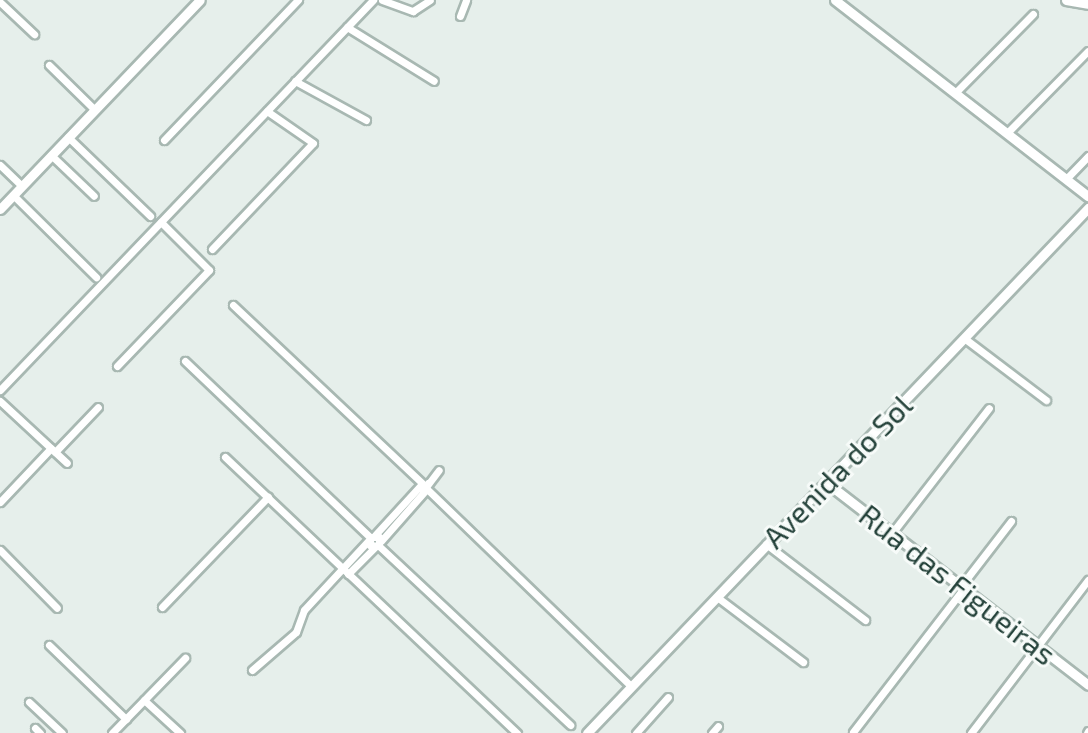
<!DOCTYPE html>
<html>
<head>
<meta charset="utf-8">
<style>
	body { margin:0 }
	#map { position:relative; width:1088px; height:733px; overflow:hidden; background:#e6efeb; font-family:"Exo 2",sans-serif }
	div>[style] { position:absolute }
	.roads { filter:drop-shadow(2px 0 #a8b8b2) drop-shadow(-2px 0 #a8b8b2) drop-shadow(0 2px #a8b8b2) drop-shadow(0 -2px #a8b8b2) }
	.minor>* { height:7px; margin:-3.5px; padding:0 3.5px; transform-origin:3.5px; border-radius:3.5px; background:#fff }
	.tertiary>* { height:9px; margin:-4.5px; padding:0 4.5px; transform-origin:4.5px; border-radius:4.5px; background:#fff }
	span { translate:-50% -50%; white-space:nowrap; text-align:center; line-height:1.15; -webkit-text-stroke:6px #f7fbf9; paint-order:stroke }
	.street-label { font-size:30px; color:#24423a }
</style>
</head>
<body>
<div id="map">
	<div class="roads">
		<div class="minor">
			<i style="left:382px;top:0;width:33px;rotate:20deg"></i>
			<i style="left:413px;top:11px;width:20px;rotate:-33deg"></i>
			<i style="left:0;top:2px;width:47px;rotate:43.3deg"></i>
			<i style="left:460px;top:16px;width:17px;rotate:-69deg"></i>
			<i style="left:347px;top:27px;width:102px;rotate:31.8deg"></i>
			<i style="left:49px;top:65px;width:64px;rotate:44.4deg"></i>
			<i style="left:295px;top:81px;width:81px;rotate:28.8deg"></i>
			<i style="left:955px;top:93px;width:111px;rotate:-45.4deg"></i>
			<i style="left:1007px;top:133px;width:115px;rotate:-45.4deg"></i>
			<i style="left:68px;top:137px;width:114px;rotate:43.9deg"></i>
			<i style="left:164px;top:140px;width:194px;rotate:-46.3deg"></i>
			<i style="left:51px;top:155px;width:59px;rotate:43.6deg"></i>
			<i style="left:0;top:165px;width:30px;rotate:44deg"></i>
			<i style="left:1066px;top:179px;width:32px;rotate:-46deg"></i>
			<i style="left:13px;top:195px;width:117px;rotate:44.7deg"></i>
			<i style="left:212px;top:249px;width:146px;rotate:-46.4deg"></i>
			<i style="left:313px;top:143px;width:56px;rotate:-145.2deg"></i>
			<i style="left:233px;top:305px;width:260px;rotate:43.3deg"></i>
			<i style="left:964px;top:338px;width:103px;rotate:37.1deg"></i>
			<i style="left:185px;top:361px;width:255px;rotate:43.6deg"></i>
			<i style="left:370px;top:537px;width:9px"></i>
			<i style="left:379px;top:537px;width:9px;rotate:90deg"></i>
			<i style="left:379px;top:546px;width:9px;rotate:-174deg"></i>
			<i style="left:370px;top:545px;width:8px;rotate:-90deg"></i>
			<i style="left:117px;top:366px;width:133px;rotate:-46.2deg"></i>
			<i style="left:209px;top:270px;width:68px;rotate:-135deg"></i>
			<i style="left:0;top:390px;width:540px;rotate:-46.28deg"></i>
			<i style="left:0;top:401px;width:91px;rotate:42.8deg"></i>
			<i style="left:55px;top:452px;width:62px;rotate:-46.3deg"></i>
			<i style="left:225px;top:457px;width:402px;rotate:43.4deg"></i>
			<i style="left:428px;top:483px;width:9px;rotate:122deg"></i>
			<i style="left:423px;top:491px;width:26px;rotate:-53deg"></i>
			<i style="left:428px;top:490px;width:282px;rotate:44deg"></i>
			<i style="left:0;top:502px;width:74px;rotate:-46.6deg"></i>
			<i style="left:892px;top:533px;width:158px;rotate:-52.2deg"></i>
			<i style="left:375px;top:535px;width:67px;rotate:-47.4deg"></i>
			<i style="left:381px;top:541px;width:67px;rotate:-48.7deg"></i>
			<i style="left:766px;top:544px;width:125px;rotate:37.5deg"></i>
			<i style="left:379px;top:546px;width:262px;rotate:43.1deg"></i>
			<i style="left:0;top:550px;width:81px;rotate:45.5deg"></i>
			<i style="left:348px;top:574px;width:38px;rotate:-45deg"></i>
			<i style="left:961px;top:586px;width:82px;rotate:-52.4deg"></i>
			<i style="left:717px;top:597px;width:108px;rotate:37.1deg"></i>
			<i style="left:162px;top:607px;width:153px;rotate:-46.1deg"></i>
			<i style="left:49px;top:645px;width:107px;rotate:43.9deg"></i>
			<i style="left:252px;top:670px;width:58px;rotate:-40.8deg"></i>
			<i style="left:296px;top:632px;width:23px;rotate:-70deg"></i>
			<i style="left:304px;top:610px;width:94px;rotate:-47.2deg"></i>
			<i style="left:144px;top:700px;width:49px;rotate:42.5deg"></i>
			<i style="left:29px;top:702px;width:45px;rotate:43.2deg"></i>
			<i style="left:35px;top:728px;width:7px;rotate:45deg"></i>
			<i style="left:853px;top:732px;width:182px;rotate:-52.4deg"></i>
			<i style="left:112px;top:733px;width:105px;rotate:-45.8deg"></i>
			<i style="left:636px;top:733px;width:48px;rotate:-48.4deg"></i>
			<i style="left:712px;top:733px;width:9px;rotate:-49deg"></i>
			<i style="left:971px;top:733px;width:193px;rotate:-52.6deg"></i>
			<i style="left:1087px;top:733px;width:2px;rotate:-63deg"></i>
		</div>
		<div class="tertiary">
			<i style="left:835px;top:0;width:320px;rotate:37.8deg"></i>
			<i style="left:1066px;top:0;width:22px;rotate:10deg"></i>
			<i style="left:0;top:209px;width:289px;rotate:-46.3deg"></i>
			<i style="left:827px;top:483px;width:330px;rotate:37.7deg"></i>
			<i style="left:587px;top:733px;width:726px;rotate:-46.34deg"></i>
		</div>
	</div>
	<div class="street-label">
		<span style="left:837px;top:471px;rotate:-46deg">Avenida do Sol</span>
		<span style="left:958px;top:584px;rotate:38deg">Rua das Figueiras</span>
	</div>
</div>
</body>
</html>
